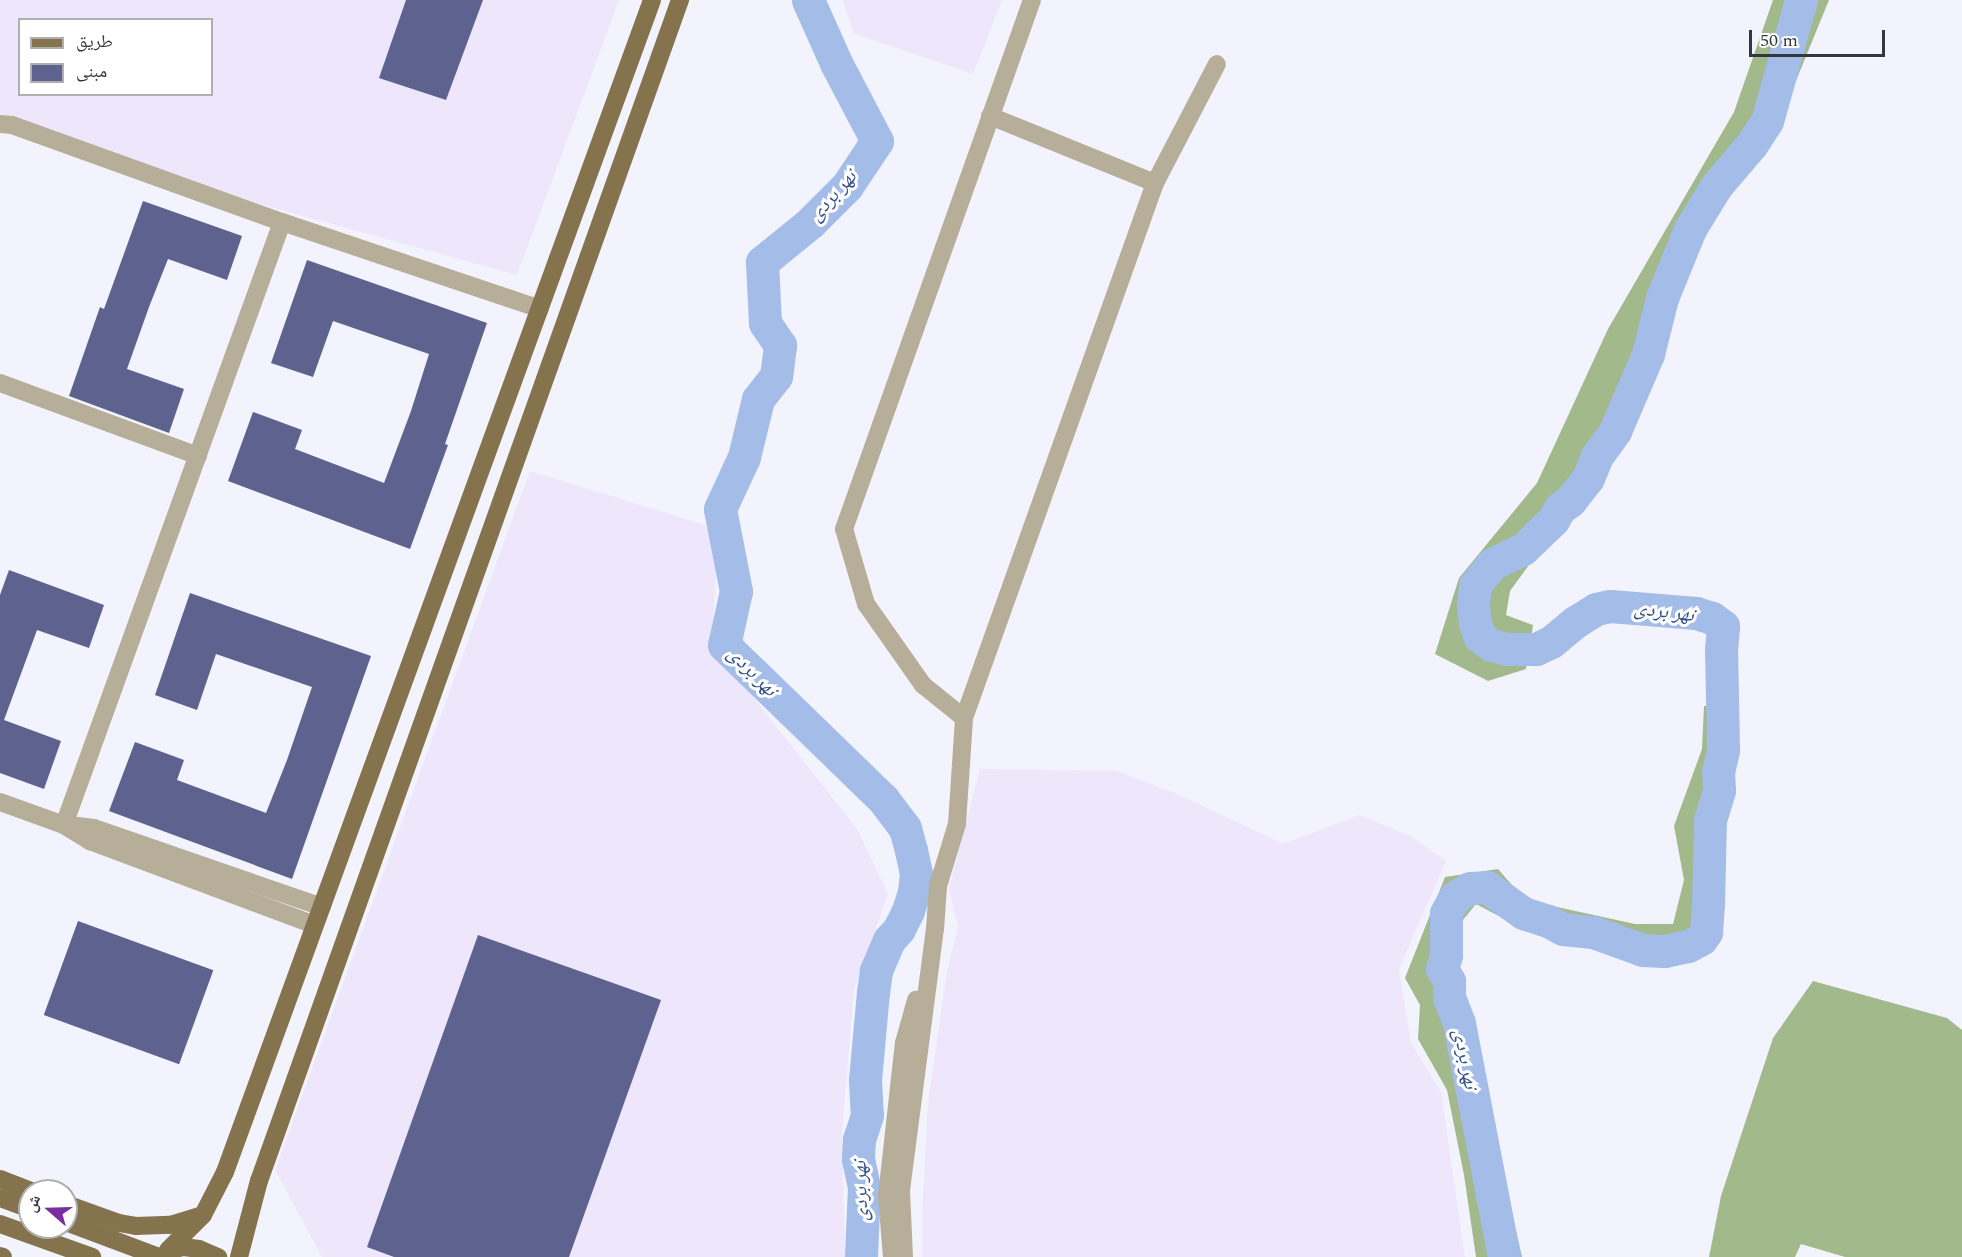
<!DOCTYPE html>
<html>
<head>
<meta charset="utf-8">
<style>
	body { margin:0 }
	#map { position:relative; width:1962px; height:1257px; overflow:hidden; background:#f2f3fd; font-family:Spectral,"Noto Naskh Arabic",serif }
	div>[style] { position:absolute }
	.commercial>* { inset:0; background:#eee6fb }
	.forest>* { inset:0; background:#a2b98c }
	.river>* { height:33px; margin:-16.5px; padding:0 16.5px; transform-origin:16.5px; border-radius:16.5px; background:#a3bce8 }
	.building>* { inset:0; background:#5d638e; transform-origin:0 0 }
	.minor>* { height:18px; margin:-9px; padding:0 9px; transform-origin:9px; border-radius:9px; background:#b7ae99 }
	.major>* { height:18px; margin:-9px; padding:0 9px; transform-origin:9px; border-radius:9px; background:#84734d }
	.major-bridge>* { height:18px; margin:-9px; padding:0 9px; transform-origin:9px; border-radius:9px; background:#84734d }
	span { translate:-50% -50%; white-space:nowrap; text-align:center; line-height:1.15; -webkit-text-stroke:6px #fff; paint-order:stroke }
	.water-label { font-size:20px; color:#335289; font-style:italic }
	.legend { position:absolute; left:18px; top:18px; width:195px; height:78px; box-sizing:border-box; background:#fff; border:2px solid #afafb1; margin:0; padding:8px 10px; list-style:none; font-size:18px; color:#36373c }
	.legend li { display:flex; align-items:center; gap:12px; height:30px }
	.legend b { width:30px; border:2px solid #afafb1 }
	.north { position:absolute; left:18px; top:1179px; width:60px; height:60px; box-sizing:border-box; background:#fff; border:2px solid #afafb1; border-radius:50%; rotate:290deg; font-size:16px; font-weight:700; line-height:24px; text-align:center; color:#36373c }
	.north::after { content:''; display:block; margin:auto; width:21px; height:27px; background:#7a2d9f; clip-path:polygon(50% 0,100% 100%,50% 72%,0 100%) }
	.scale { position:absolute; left:1749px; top:30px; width:136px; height:27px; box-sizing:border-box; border:3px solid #36373c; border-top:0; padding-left:8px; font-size:18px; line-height:21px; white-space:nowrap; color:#36373c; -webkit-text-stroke:4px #fff; paint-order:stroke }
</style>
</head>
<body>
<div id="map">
	<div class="commercial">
		<i style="clip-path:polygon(evenodd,0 0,619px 0,517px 275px,263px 205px,0 114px,0 0,20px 20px,212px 20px,212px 94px,20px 94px,20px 20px)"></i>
		<i style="clip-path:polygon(843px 0,1002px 0,973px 74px,853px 33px)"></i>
		<i style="clip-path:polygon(530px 471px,718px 529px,712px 645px,857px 829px,888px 894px,854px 990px,842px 1133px,845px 1257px,322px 1257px,275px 1170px)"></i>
		<i style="clip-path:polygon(980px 769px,1117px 771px,1177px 794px,1283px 844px,1360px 815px,1412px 837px,1446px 861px,1399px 969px,1411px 1043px,1441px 1092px,1465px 1257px,922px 1257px,922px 1217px,928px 1102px,946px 977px,958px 926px,949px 889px)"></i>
	</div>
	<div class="forest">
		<i style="clip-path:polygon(1773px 0,1829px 0,1793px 88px,1696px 237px,1632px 410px,1548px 539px,1510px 591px,1506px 615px,1533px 625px,1526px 669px,1488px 681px,1435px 654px,1459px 578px,1537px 483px,1608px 329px,1734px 112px)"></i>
		<i style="clip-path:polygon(1731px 705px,1717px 849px,1713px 931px,1691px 954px,1632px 958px,1512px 923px,1476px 904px,1458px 926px,1457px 998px,1490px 1116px,1522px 1257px,1476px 1257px,1464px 1175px,1447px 1090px,1418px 1039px,1420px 1005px,1405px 978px,1445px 877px,1498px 869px,1525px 900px,1635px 924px,1673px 924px,1684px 880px,1674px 826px,1702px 749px,1704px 706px)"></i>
		<i style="clip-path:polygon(1813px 981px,1947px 1018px,1962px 1030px,1962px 1257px,1845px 1257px,1801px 1244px,1795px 1257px,1709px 1257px,1721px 1196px,1773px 1038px)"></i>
	</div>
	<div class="river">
		<i style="left:808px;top:0;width:69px;rotate:66deg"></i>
		<i style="left:836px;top:63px;width:88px;rotate:62.3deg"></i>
		<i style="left:877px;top:141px;width:54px;rotate:123.7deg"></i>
		<i style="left:847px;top:186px;width:52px;rotate:135deg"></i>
		<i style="left:810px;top:223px;width:62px;rotate:140.9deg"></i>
		<i style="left:762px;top:262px;width:61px;rotate:87.2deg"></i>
		<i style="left:765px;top:323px;width:27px;rotate:56deg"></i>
		<i style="left:780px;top:345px;width:31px;rotate:97deg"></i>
		<i style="left:776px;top:376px;width:29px;rotate:128deg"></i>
		<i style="left:758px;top:399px;width:60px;rotate:103.6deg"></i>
		<i style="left:744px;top:457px;width:57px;rotate:114.8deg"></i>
		<i style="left:720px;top:509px;width:84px;rotate:79deg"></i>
		<i style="left:736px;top:591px;width:55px;rotate:102.5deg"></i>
		<i style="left:724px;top:645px;width:221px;rotate:44.1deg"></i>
		<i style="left:883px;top:799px;width:36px;rotate:53deg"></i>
		<i style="left:905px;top:828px;width:23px;rotate:75deg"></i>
		<i style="left:911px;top:850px;width:24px;rotate:78deg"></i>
		<i style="left:916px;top:873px;width:19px;rotate:96deg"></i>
		<i style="left:914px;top:892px;width:20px;rotate:108deg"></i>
		<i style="left:908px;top:911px;width:20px;rotate:117deg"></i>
		<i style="left:899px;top:929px;width:15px;rotate:132deg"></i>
		<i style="left:889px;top:940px;width:34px;rotate:113deg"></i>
		<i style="left:876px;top:971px;width:21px;rotate:98deg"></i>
		<i style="left:873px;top:992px;width:88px;rotate:95.2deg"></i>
		<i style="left:865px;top:1080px;width:35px;rotate:87deg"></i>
		<i style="left:867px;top:1115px;width:25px;rotate:108deg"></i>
		<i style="left:859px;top:1139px;width:20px;rotate:93deg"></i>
		<i style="left:858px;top:1159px;width:29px;rotate:78deg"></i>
		<i style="left:864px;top:1187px;width:70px;rotate:92.5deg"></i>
		<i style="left:1504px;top:1257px;width:238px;rotate:-100.9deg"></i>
		<i style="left:1459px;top:1023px;width:28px;rotate:-111deg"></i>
		<i style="left:1449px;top:997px;width:16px;rotate:-90deg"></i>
		<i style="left:1449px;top:981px;width:14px;rotate:-120deg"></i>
		<i style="left:1442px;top:969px;width:15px;rotate:-74deg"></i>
		<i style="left:1446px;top:955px;width:42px;rotate:-90deg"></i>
		<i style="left:1446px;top:913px;width:18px;rotate:-61deg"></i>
		<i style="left:1455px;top:897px;width:17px;rotate:-31deg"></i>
		<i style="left:1470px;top:888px;width:17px;rotate:-3deg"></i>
		<i style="left:1487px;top:887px;width:44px;rotate:35.8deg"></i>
		<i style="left:1523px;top:913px;width:26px;rotate:18deg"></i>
		<i style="left:1548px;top:921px;width:17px;rotate:28deg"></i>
		<i style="left:1563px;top:929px;width:30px;rotate:6deg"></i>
		<i style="left:1593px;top:932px;width:53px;rotate:19.8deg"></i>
		<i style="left:1643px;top:950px;width:21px;rotate:3deg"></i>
		<i style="left:1664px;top:951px;width:25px;rotate:-12deg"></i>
		<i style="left:1688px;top:946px;width:15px;rotate:-28deg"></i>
		<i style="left:1701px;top:939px;width:9px;rotate:-54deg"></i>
		<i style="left:1706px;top:932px;width:27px;rotate:-86deg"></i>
		<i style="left:1708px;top:905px;width:85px;rotate:-88.7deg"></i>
		<i style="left:1710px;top:820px;width:31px;rotate:-73deg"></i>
		<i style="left:1719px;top:790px;width:18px;rotate:-93deg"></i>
		<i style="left:1718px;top:772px;width:23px;rotate:-77deg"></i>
		<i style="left:1723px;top:750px;width:100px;rotate:-91.1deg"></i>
		<i style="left:1721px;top:650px;width:24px;rotate:-85deg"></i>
		<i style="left:1723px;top:626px;width:14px;rotate:-144deg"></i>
		<i style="left:1712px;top:618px;width:17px;rotate:-163deg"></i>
		<i style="left:1696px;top:613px;width:86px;rotate:-175.3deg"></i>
		<i style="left:1610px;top:606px;width:14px;rotate:168deg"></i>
		<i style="left:1596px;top:609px;width:25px;rotate:148deg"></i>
		<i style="left:1575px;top:622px;width:31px;rotate:140deg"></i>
		<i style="left:1551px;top:642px;width:17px;rotate:155deg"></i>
		<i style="left:1536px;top:649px;width:29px;rotate:180deg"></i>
		<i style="left:1507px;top:649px;width:16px;rotate:-166deg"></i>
		<i style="left:1491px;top:645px;width:14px;rotate:-144deg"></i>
		<i style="left:1480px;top:637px;width:14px;rotate:-111deg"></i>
		<i style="left:1475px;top:624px;width:20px;rotate:-96deg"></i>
		<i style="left:1473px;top:604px;width:19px;rotate:-84deg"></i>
		<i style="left:1475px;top:585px;width:27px;rotate:-51deg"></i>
		<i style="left:1492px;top:564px;width:34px;rotate:-26deg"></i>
		<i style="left:1523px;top:549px;width:42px;rotate:-44deg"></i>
		<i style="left:1553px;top:520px;width:14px;rotate:-60deg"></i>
		<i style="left:1560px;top:508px;width:12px;rotate:-35deg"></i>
		<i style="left:1570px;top:501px;width:29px;rotate:-52deg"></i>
		<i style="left:1588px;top:478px;width:24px;rotate:-68deg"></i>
		<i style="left:1597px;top:456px;width:31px;rotate:-54deg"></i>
		<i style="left:1615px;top:431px;width:84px;rotate:-66.8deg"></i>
		<i style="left:1648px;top:354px;width:58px;rotate:-76deg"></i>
		<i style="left:1662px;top:298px;width:74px;rotate:-67.9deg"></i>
		<i style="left:1690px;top:229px;width:52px;rotate:-58.5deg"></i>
		<i style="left:1717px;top:185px;width:54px;rotate:-49.5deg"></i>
		<i style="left:1752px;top:144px;width:27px;rotate:-57deg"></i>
		<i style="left:1767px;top:121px;width:126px;rotate:-74.3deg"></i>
	</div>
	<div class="building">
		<i style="clip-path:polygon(406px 0,483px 0,446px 100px,379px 78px)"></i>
		<i style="clip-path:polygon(143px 201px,242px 236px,227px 280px,168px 259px,149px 307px,127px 369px,184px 389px,169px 433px,69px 396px,100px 307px,104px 309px)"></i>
		<i style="clip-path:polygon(307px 260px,487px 323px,445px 444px,448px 445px,410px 549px,228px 481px,253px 412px,302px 430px,295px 449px,384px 483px,411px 411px,429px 354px,333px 321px,313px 377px,271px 363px)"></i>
		<i style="clip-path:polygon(9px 570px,104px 605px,89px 648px,37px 630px,4px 720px,61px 741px,44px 789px,0 773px,0 595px)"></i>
		<i style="clip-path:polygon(190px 593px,371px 656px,292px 879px,109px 811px,135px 742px,184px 760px,177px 780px,266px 813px,287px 760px,312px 687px,216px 654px,197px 710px,155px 695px)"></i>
		<i style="left:78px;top:921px;width:144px;height:100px;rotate:20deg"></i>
		<i style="clip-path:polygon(478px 935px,661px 1000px,569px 1257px,394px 1257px,367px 1247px)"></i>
	</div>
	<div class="minor">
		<i style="left:990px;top:116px;width:178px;rotate:22.1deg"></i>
		<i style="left:0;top:124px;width:12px;rotate:5deg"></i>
		<i style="left:12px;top:125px;width:287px;rotate:19.8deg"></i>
		<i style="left:282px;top:222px;width:272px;rotate:18.6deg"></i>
		<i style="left:0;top:383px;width:211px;rotate:20.2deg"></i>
		<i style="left:964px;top:718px;width:53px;rotate:-141.2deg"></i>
		<i style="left:923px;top:685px;width:99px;rotate:-125.1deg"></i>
		<i style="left:866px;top:604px;width:78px;rotate:-106.3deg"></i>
		<i style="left:844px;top:529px;width:561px;rotate:-70.44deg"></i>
		<i style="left:0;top:802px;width:68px;rotate:19.8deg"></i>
		<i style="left:64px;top:825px;width:31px;rotate:32deg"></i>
		<i style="left:90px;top:841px;width:240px;rotate:20.5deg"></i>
		<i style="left:64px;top:825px;width:641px;rotate:-70.12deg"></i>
		<i style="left:69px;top:825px;width:25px;rotate:7deg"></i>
		<i style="left:94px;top:828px;width:241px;rotate:19.1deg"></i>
		<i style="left:892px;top:1257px;width:61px;rotate:-94.7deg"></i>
		<i style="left:887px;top:1196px;width:154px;rotate:-83.7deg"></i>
		<i style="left:904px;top:1043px;width:45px;rotate:-74.4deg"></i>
		<i style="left:904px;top:1257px;width:67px;rotate:-92.6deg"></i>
		<i style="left:901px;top:1190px;width:263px;rotate:-82.6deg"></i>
		<i style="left:935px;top:929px;width:43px;rotate:-86deg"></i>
		<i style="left:938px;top:886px;width:65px;rotate:-73deg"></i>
		<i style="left:957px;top:824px;width:106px;rotate:-86.2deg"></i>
		<i style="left:964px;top:718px;width:568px;rotate:-70.35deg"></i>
		<i style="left:1155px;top:183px;width:134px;rotate:-62.5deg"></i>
	</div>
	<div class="major">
		<i style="left:0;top:1179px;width:33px;rotate:21deg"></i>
		<i style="left:0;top:1198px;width:32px;rotate:20deg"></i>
		<i style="left:66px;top:1204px;width:56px;rotate:19.7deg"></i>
		<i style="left:119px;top:1223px;width:17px;rotate:10deg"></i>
		<i style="left:136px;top:1226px;width:34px;rotate:-2deg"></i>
		<i style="left:170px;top:1225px;width:34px;rotate:-17deg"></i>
		<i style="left:0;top:1224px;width:98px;rotate:19.7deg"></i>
		<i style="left:168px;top:1250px;width:49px;rotate:-45deg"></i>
		<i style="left:203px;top:1215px;width:48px;rotate:-62.9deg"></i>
		<i style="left:225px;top:1172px;width:1247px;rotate:-69.98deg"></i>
		<i style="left:168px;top:1251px;width:16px;rotate:-15deg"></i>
		<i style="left:183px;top:1247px;width:16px;rotate:7deg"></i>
		<i style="left:199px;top:1249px;width:21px;rotate:23deg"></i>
		<i style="left:0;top:1256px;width:3px;rotate:18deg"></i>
		<i style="left:239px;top:1257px;width:79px;rotate:-75.3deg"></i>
		<i style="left:259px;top:1181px;width:1254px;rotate:-70.38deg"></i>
	</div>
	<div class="major-bridge">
		<i style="left:66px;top:1222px;width:99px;rotate:20.6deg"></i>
	</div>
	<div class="water-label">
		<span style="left:833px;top:196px;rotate:-48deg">نهر بردى</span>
		<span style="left:1664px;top:612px;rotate:7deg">نهر بردى</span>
		<span style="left:752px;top:672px;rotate:45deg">نهر بردى</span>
		<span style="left:1465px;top:1059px;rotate:79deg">نهر بردى</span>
		<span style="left:861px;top:1191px;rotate:-92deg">نهر بردى</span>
	</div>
	<ul class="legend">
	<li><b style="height:8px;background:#84734d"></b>طريق</li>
	<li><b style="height:16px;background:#5d638e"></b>مبنى</li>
	</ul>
	<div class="north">ش</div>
	<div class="scale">50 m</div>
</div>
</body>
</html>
